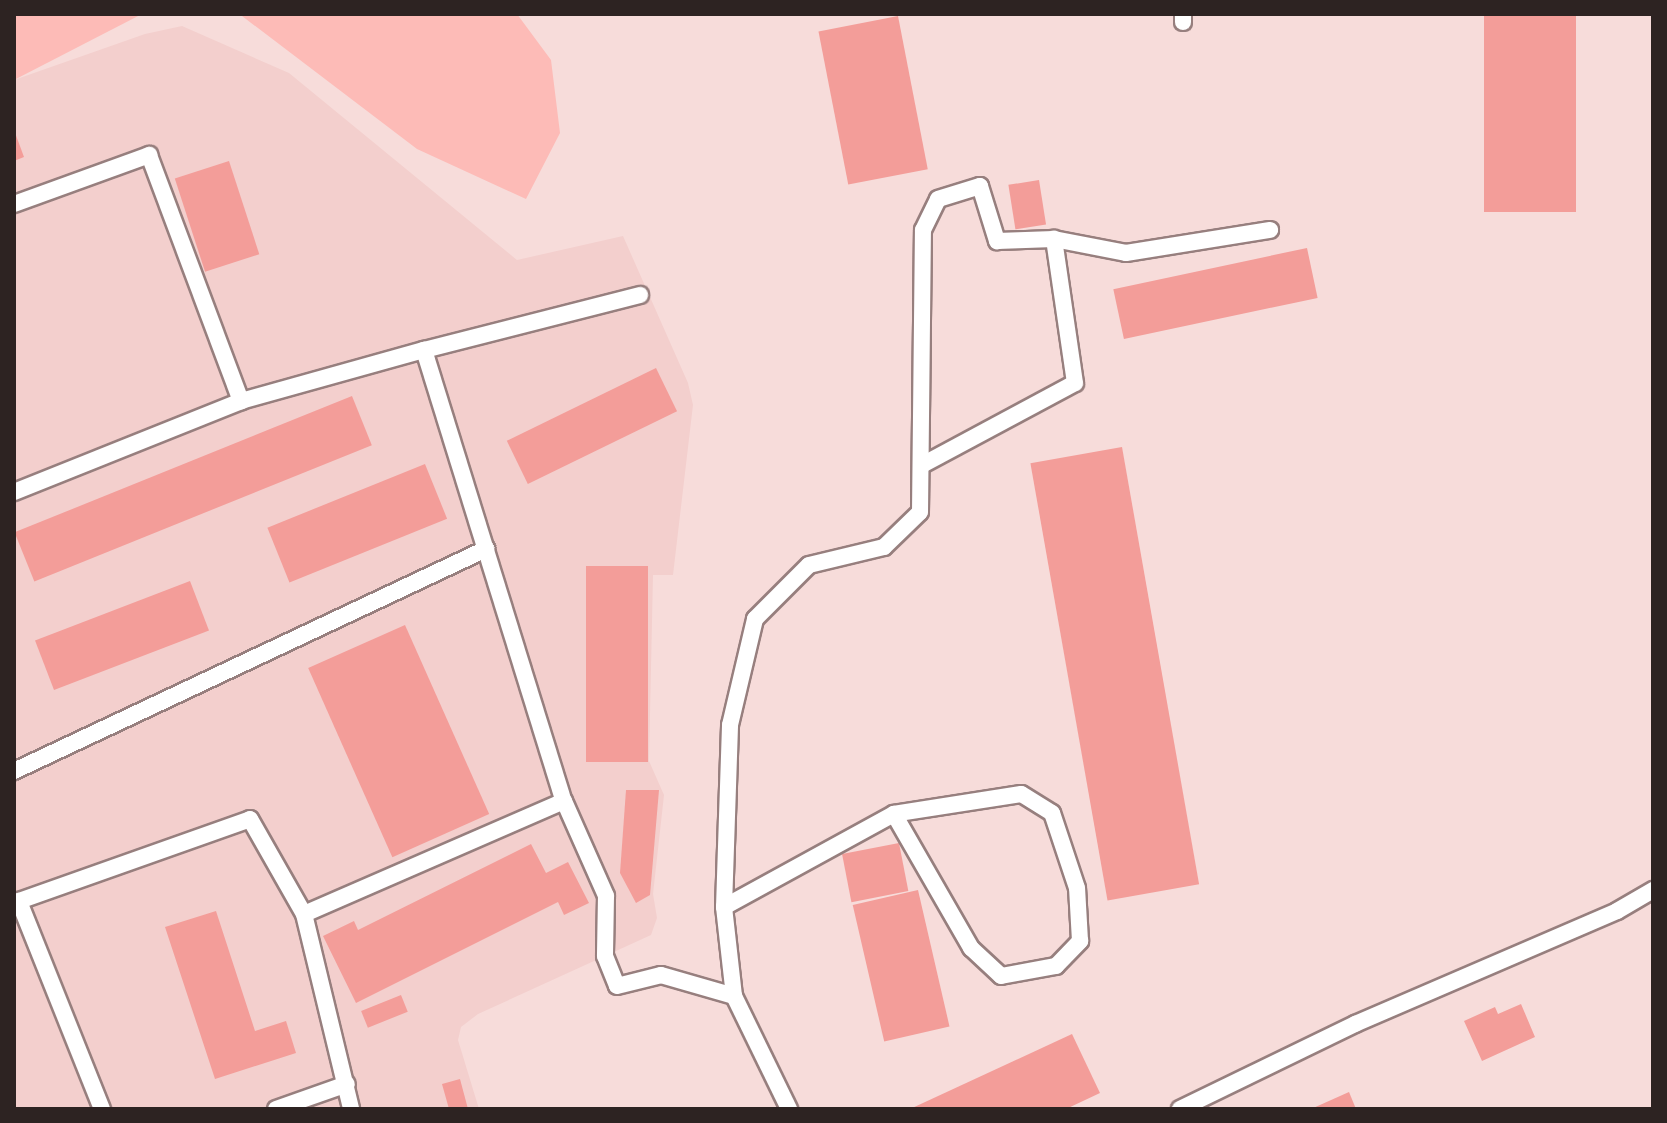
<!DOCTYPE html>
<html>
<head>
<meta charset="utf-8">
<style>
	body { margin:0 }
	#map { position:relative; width:1667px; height:1123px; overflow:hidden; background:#f7dcda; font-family:"Noto Serif",serif }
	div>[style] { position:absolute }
	.built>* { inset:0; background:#f3cfcd }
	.green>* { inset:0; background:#fdbbb7 }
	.building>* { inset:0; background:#f39d99; transform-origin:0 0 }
	.roads { filter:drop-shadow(2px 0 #977f7e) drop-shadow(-2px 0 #977f7e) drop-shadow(0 2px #977f7e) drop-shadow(0 -2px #977f7e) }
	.lane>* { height:16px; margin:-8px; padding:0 8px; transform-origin:8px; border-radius:8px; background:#fff }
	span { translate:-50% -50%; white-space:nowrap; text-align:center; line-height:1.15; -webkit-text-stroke:6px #f7dcda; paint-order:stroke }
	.frame { position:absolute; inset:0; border:16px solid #2d2322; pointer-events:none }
</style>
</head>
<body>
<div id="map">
	<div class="built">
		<i style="clip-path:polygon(182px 26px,289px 73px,517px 260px,623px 236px,688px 383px,693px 405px,673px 575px,653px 575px,649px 761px,664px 795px,653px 894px,657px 918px,651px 935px,478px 1014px,461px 1027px,458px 1040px,479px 1109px,14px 1109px,14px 80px,145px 34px)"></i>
	</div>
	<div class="green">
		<i style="clip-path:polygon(14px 14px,142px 14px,14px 80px)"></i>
		<i style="clip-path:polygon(173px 14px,517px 14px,551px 60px,560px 133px,526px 199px,417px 149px,242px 16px)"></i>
	</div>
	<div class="building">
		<i style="left:1484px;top:14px;width:92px;height:198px"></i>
		<i style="left:898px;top:16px;width:156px;height:81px;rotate:79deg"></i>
		<i style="clip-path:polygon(14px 130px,24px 157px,14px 161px)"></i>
		<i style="left:229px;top:161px;width:98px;height:57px;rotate:72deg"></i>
		<i style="left:1039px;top:180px;width:45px;height:31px;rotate:81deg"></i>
		<i style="left:1307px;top:248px;width:51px;height:198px;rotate:78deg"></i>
		<i style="left:656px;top:368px;width:48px;height:166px;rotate:64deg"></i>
		<i style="left:352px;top:396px;width:53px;height:364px;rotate:68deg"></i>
		<i style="left:1122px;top:447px;width:444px;height:93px;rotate:80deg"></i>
		<i style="left:425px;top:464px;width:59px;height:170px;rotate:68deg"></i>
		<i style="left:586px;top:566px;width:62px;height:196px"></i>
		<i style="left:190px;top:581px;width:53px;height:166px;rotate:69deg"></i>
		<i style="left:405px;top:625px;width:207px;height:106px;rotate:66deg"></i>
		<i style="clip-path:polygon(626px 790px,659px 790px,650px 895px,636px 903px,620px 873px)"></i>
		<i style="left:899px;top:843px;width:49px;height:58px;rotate:79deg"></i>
		<i style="clip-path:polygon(531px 844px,546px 873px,568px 862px,589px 903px,564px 915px,558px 902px,356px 1003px,323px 936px,354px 921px,358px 930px)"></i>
		<i style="left:918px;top:890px;width:140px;height:67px;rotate:77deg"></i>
		<i style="clip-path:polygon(216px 911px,255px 1031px,286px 1021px,296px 1053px,215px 1079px,165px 927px)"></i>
		<i style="left:401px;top:995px;width:18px;height:43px;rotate:68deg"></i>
		<i style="clip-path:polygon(1521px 1004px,1535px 1037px,1482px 1061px,1464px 1021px,1495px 1007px,1498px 1014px)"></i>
		<i style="clip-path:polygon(1072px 1034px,1100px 1093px,1066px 1109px,910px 1109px)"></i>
		<i style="clip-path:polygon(460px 1079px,468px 1109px,449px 1109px,442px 1084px)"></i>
		<i style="clip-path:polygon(1349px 1092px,1356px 1109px,1311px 1109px)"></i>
	</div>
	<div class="roads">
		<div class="lane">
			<i style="left:1183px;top:14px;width:8px;rotate:90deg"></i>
			<i style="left:14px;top:204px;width:144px;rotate:-19.9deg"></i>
			<i style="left:149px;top:155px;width:263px;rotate:69.5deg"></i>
			<i style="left:424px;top:350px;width:223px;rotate:-14.3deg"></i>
			<i style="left:924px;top:464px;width:171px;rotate:-28.2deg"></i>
			<i style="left:1075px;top:383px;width:146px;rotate:-98.3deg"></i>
			<i style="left:14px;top:492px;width:245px;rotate:-21.8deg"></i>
			<i style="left:241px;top:401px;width:190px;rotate:-15.6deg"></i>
			<i style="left:424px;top:350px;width:472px;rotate:72.8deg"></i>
			<i style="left:564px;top:801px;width:283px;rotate:156.5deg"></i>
			<i style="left:304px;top:914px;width:201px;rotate:76.4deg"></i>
			<i style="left:14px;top:771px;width:522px;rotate:-25.19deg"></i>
			<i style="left:564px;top:801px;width:104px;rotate:66.1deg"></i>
			<i style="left:606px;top:896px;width:60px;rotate:91deg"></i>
			<i style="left:605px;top:956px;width:32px;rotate:68deg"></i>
			<i style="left:617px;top:986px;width:45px;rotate:-14deg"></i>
			<i style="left:661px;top:975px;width:76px;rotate:16deg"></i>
			<i style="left:734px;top:996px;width:126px;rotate:64deg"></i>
			<i style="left:724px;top:907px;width:182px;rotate:-88.1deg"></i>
			<i style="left:730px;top:725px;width:109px;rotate:-76.7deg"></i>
			<i style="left:755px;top:619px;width:76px;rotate:-45deg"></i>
			<i style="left:809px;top:565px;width:77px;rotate:-13.5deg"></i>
			<i style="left:884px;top:547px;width:50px;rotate:-44.2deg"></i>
			<i style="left:920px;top:512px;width:282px;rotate:-89.4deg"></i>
			<i style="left:923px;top:230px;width:34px;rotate:-64deg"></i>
			<i style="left:938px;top:199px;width:44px;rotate:-17.2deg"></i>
			<i style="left:980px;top:186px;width:58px;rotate:72.8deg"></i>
			<i style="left:997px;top:241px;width:57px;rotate:-2deg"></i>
			<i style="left:1054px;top:239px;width:73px;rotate:11deg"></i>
			<i style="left:1126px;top:253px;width:146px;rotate:-9.1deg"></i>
			<i style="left:734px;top:996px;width:90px;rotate:-96.4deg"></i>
			<i style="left:724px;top:907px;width:194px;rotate:-28.7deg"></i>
			<i style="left:894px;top:814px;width:155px;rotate:60.1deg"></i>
			<i style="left:971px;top:948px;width:41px;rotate:43deg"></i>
			<i style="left:1001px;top:976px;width:56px;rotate:-10.3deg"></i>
			<i style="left:1056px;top:966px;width:35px;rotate:-46deg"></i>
			<i style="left:1080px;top:941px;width:53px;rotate:-93.2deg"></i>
			<i style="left:1077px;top:888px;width:79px;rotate:-108.4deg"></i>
			<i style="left:1052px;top:813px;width:36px;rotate:-148deg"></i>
			<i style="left:1021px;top:794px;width:129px;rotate:171.1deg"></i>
			<i style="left:102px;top:1109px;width:224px;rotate:-111.8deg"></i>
			<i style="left:19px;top:901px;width:245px;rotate:-19.5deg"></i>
			<i style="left:250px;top:819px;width:109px;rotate:60.4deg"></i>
			<i style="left:276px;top:1109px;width:75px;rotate:-19.4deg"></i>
			<i style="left:1180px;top:1109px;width:195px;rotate:-25.9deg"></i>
			<i style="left:1355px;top:1024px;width:285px;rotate:-23.3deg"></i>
			<i style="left:1617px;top:911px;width:42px;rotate:-30.3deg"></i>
		</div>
	</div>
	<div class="frame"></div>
</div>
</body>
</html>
